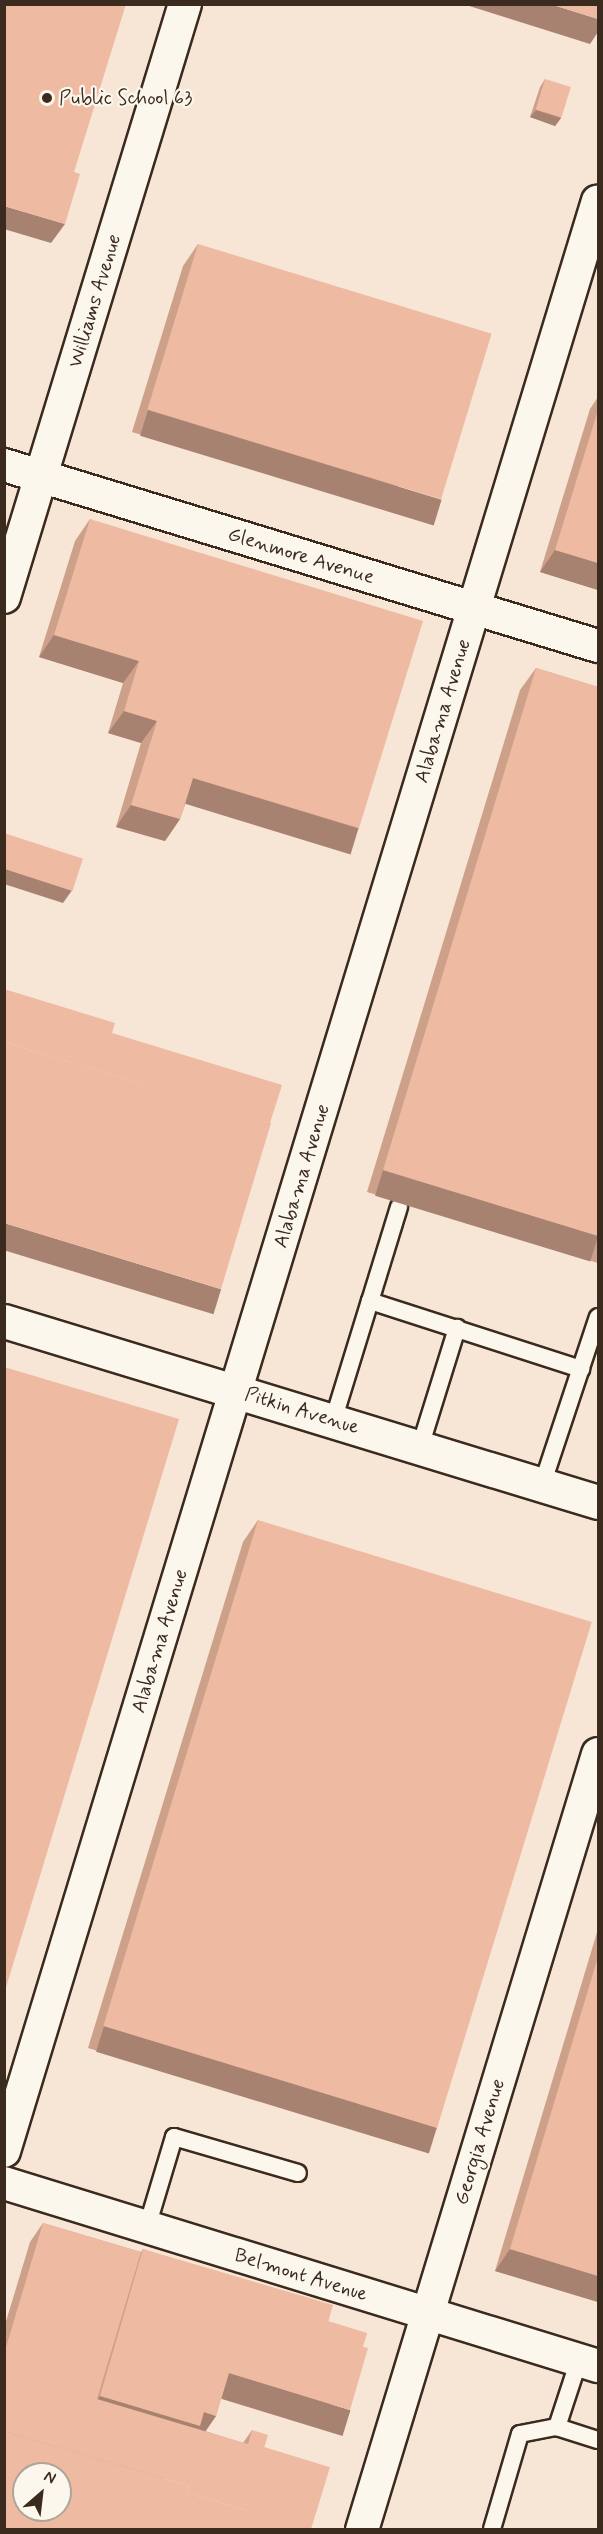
<!DOCTYPE html>
<html>
<head>
<meta charset="utf-8">
<style>
	body { margin:0 }
	#map { position:relative; width:603px; height:2534px; overflow:hidden; background:#f7e5d6; font-family:Mynerve,sans-serif }
	div>[style] { position:absolute }
	.roads { filter:drop-shadow(2px 0 #3b2a1e) drop-shadow(-2px 0 #3b2a1e) drop-shadow(0 2px #3b2a1e) drop-shadow(0 -2px #3b2a1e) }
	.service>* { height:16px; margin:-8px; padding:0 8px; transform-origin:8px; border-radius:8px; background:#fbf7ec }
	.minor>* { height:32px; margin:-16px; padding:0 16px; transform-origin:16px; border-radius:16px; background:#fbf7ec }
	.tertiary>* { height:33px; margin:-16.5px; padding:0 16.5px; transform-origin:16.5px; border-radius:16.5px; background:#fbf7ec }
	.wall>* { inset:0; background:#cda08a }
	.shaded-wall>* { inset:0; background:#a78271; transform-origin:0 0 }
	.building>* { inset:0; background:#eebaa1; transform-origin:0 0 }
	.dots>* { width:16px; height:16px; translate:-50% -50%; box-sizing:border-box; border:3px solid #fbf7ec; border-radius:50% }
	span { translate:-50% -50%; white-space:nowrap; text-align:center; line-height:1.15; -webkit-text-stroke:4.5px #fbf7ec; paint-order:stroke }
	.poi-label { font-size:20px; color:#3b2a1e }
	.left { translate:0 -50%; text-align:left }
	.street-label { font-size:20px; color:#3b2a1e }
	.frame { position:absolute; inset:0; border:6px solid #3b2a1e; pointer-events:none }
	.north { position:absolute; left:12px; top:2462px; width:60px; height:60px; box-sizing:border-box; background:#fbf7ec; border:2px solid #aea59a; border-radius:50%; rotate:28deg; font-size:16px; font-weight:700; line-height:24px; text-align:center; color:#3b2a1e }
	.north::after { content:''; display:block; margin:auto; width:21px; height:27px; background:#3b2a1e; clip-path:polygon(50% 0,100% 100%,50% 72%,0 100%) }
</style>
</head>
<body>
<div id="map">
	<div class="roads">
		<div class="service">
			<i style="left:399px;top:1207px;width:98px;rotate:107.1deg"></i>
			<i style="left:370px;top:1301px;width:222px;rotate:17.9deg"></i>
			<i style="left:333px;top:1421px;width:126px;rotate:-72.9deg"></i>
			<i style="left:420px;top:1447px;width:125px;rotate:-72.7deg"></i>
			<i style="left:542px;top:1485px;width:177px;rotate:-71.6deg"></i>
			<i style="left:147px;top:2227px;width:94px;rotate:-73.3deg"></i>
			<i style="left:174px;top:2137px;width:129px;rotate:16.2deg"></i>
			<i style="left:579px;top:2360px;width:71px;rotate:108.2deg"></i>
			<i style="left:557px;top:2427px;width:43px;rotate:17.6deg"></i>
			<i style="left:492px;top:2529px;width:99px;rotate:-73.6deg"></i>
			<i style="left:520px;top:2434px;width:38px;rotate:-11deg"></i>
		</div>
		<div class="minor">
			<i style="left:4px;top:465px;width:621px;rotate:16.95deg"></i>
			<i style="left:4px;top:597px;width:620px;rotate:-73.03deg"></i>
			<i style="left:4px;top:2151px;width:2038px;rotate:-73.06deg"></i>
			<i style="left:4px;top:2183px;width:622px;rotate:17.12deg"></i>
			<i style="left:362px;top:2530px;width:811px;rotate:-73.08deg"></i>
		</div>
		<div class="tertiary">
			<i style="left:4px;top:1321px;width:621px;rotate:16.95deg"></i>
		</div>
	</div>
	<div class="wall">
		<i style="clip-path:polygon(545px 79px,561px 118px,555px 126px,530px 117px,540px 87px)"></i>
		<i style="clip-path:polygon(198px 244px,426px 520px,132px 432px,183px 266px)"></i>
		<i style="clip-path:polygon(598px 397px,598px 590px,540px 572px,590px 409px)"></i>
		<i style="clip-path:polygon(90px 519px,359px 828px,343px 850px,186px 802px,180px 819px,165px 841px,116px 827px,141px 743px,108px 733px,123px 683px,39px 657px,75px 541px)"></i>
		<i style="clip-path:polygon(536px 668px,598px 687px,598px 1263px,367px 1192px,520px 690px)"></i>
		<i style="clip-path:polygon(258px 1520px,437px 2128px,422px 2150px,88px 2048px,243px 1542px)"></i>
		<i style="clip-path:polygon(598px 1929px,598px 2302px,495px 2271px)"></i>
		<i style="clip-path:polygon(43px 2223px,141px 2252px,143px 2249px,328px 2321px,334px 2432px,221px 2398px,216px 2416px,205px 2431px,243px 2443px,252px 2430px,264px 2447px,4px 2529px,4px 2328px,30px 2242px)"></i>
	</div>
	<div class="shaded-wall">
		<i style="clip-path:polygon(463px 4px,550px 4px,598px 19px,598px 32px,590px 44px)"></i>
		<i style="clip-path:polygon(536px 110px,561px 118px,555px 126px,530px 117px)"></i>
		<i style="clip-path:polygon(4px 206px,65px 224px,51px 243px,4px 229px)"></i>
		<i style="left:148px;top:410px;width:307px;height:27px;rotate:17deg"></i>
		<i style="clip-path:polygon(555px 550px,598px 563px,598px 590px,540px 572px)"></i>
		<i style="clip-path:polygon(54px 635px,139px 661px,123px 683px,39px 657px)"></i>
		<i style="clip-path:polygon(124px 711px,157px 721px,141px 743px,108px 733px)"></i>
		<i style="left:193px;top:778px;width:173px;height:27px;rotate:17deg"></i>
		<i style="clip-path:polygon(131px 805px,180px 819px,165px 841px,116px 827px)"></i>
		<i style="clip-path:polygon(4px 867px,73px 889px,63px 903px,4px 884px)"></i>
		<i style="left:383px;top:1170px;width:225px;height:27px;rotate:17deg"></i>
		<i style="left:4px;top:1223px;width:227px;height:26px;rotate:17deg"></i>
		<i style="left:104px;top:2026px;width:348px;height:27px;rotate:17deg"></i>
		<i style="clip-path:polygon(510px 2249px,598px 2276px,598px 2302px,495px 2271px)"></i>
		<i style="left:229px;top:2373px;width:127px;height:27px;rotate:17deg"></i>
		<i style="clip-path:polygon(100px 2396px,204px 2412px,216px 2416px,201px 2438px,84px 2418px)"></i>
	</div>
	<div class="building">
		<i style="clip-path:polygon(4px 4px,126px 4px,74px 172px,80px 174px,65px 224px,4px 206px)"></i>
		<i style="clip-path:polygon(550px 4px,598px 4px,598px 19px)"></i>
		<i style="left:545px;top:79px;width:27px;height:32px;rotate:17deg"></i>
		<i style="left:198px;top:244px;width:307px;height:173px;rotate:17deg"></i>
		<i style="clip-path:polygon(598px 410px,598px 563px,555px 550px)"></i>
		<i style="clip-path:polygon(90px 519px,423px 621px,359px 828px,193px 778px,180px 819px,131px 805px,157px 721px,124px 711px,139px 661px,54px 635px)"></i>
		<i style="clip-path:polygon(536px 668px,598px 687px,598px 1236px,383px 1170px)"></i>
		<i style="left:4px;top:833px;width:83px;height:34px;rotate:18deg"></i>
		<i style="clip-path:polygon(4px 989px,115px 1023px,112px 1033px,282px 1085px,270px 1123px,4px 1042px)"></i>
		<i style="clip-path:polygon(4px 1042px,271px 1123px,221px 1289px,4px 1223px)"></i>
		<i style="clip-path:polygon(4px 1367px,179px 1419px,4px 1994px)"></i>
		<i style="left:258px;top:1520px;width:349px;height:529px;rotate:17deg"></i>
		<i style="clip-path:polygon(598px 1957px,598px 2276px,510px 2249px)"></i>
		<i style="clip-path:polygon(43px 2223px,141px 2252px,97px 2399px,248px 2444px,252px 2430px,268px 2435px,245px 2510px,187px 2493px,189px 2486px,4px 2431px,4px 2354px)"></i>
		<i style="clip-path:polygon(143px 2249px,333px 2305px,324px 2336px,368px 2348px,350px 2410px,229px 2373px,216px 2416px,204px 2412px,200px 2426px,100px 2396px)"></i>
		<i style="left:328px;top:2321px;width:41px;height:16px;rotate:17deg"></i>
		<i style="clip-path:polygon(evenodd,4px 2431px,189px 2486px,187px 2493px,310px 2529px,4px 2529px,4px 2431px,24px 2474px,60px 2474px,60px 2510px,24px 2510px,24px 2474px)"></i>
		<i style="left:264px;top:2447px;width:69px;height:66px;rotate:17deg"></i>
	</div>
	<div class="dots">
		<i style="left:47px;top:98px;background:#3b2a1e"></i>
	</div>
	<div class="poi-label">
		<span class="left" style="left:59px;top:98px">Public School 63</span>
	</div>
	<div class="street-label">
		<span style="left:95px;top:301px;rotate:-73deg">Williams Avenue</span>
		<span style="left:301px;top:556px;rotate:17deg">Glenmore Avenue</span>
		<span style="left:443px;top:711px;rotate:-73deg">Alabama Avenue</span>
		<span style="left:302px;top:1176px;rotate:-73deg">Alabama Avenue</span>
		<span style="left:302px;top:1411px;rotate:17deg">Pitkin Avenue</span>
		<span style="left:160px;top:1641px;rotate:-73deg">Alabama Avenue</span>
		<span style="left:480px;top:2142px;rotate:-73deg">Georgia Avenue</span>
		<span style="left:301px;top:2275px;rotate:17deg">Belmont Avenue</span>
	</div>
	<div class="frame"></div>
	<div class="north">N</div>
</div>
</body>
</html>
